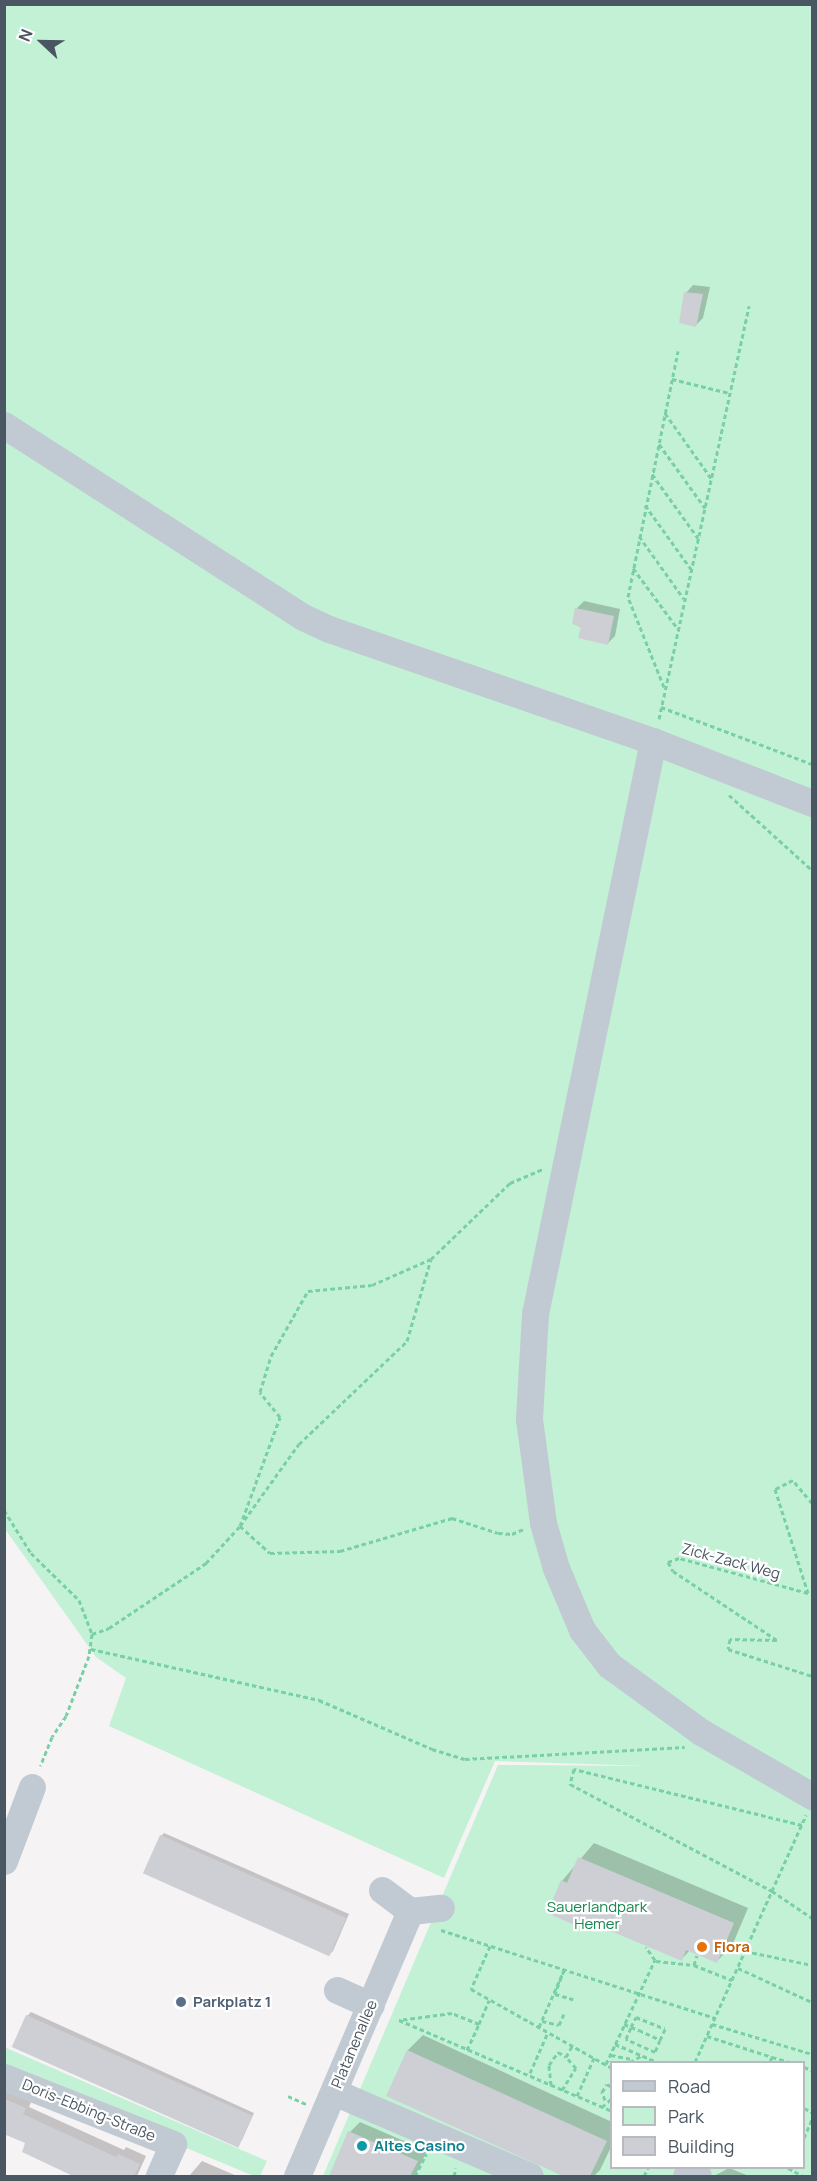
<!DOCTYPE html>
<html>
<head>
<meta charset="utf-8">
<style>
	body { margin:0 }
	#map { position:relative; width:817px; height:2181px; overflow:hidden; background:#f5f3f3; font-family:Manrope,sans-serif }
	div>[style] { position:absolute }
	.green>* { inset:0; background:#c3f1d5 }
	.shadow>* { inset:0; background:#0003 }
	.building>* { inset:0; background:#cdcfd5; transform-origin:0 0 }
	.path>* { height:3px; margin-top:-1.5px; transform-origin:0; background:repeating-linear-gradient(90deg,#7ad0a6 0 4.5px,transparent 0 7.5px) }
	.minor>* { height:27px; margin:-13.5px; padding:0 13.5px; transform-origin:13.5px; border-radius:13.5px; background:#c1cad2 }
	.dots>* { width:16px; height:16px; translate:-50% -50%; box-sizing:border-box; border:3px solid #fff; border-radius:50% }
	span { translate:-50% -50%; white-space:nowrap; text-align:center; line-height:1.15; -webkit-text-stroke:4.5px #fff; paint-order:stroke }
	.street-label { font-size:15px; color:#4a5661 }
	.park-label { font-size:15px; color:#17864f }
	.food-label { font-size:15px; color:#c56008; font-weight:700 }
	.left { translate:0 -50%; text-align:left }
	.service-label { font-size:15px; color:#4e5e75; font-weight:700 }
	.culture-label { font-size:15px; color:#0d838f; font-weight:700 }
	.frame { position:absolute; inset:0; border:6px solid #4a5661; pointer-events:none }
	.legend { position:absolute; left:610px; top:2061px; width:195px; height:108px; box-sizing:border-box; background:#fff; border:2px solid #b7bbc0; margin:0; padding:8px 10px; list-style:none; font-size:18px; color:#4a5661 }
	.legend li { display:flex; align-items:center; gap:12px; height:30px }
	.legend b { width:30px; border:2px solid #b7bbc0 }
	.north { position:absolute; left:12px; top:12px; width:60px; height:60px; -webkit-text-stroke:4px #fff; paint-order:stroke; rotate:292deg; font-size:16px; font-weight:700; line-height:24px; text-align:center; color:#4a5661 }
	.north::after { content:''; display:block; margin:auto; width:21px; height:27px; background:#4a5661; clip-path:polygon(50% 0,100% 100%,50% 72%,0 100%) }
</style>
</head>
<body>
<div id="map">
	<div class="green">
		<i style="clip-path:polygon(evenodd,4px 5px,812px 5px,812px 2176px,323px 2176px,498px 1765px,649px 1766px,495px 1761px,444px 1878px,109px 1726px,126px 1678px,96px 1657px,5px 1529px,4px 5px,612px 2062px,804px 2062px,804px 2168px,612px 2168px,612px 2062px)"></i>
		<i style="clip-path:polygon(4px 2047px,267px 2161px,260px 2176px,254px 2176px,5px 2073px)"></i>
	</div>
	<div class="shadow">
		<i style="clip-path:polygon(693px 285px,710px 287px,703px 318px,696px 325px,686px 293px)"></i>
		<i style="clip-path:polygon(584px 601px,620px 609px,615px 636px,608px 643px,573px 623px,577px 608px)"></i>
		<i style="clip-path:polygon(164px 1833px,349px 1914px,333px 1951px,329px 1955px,161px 1836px)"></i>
		<i style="clip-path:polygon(594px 1843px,748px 1908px,732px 1946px,717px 1961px,690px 1950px,681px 1960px,590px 1921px,584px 1927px,562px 1881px)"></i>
		<i style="clip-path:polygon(31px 2012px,254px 2113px,242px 2140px,239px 2143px,27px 2016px)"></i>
		<i style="clip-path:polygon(423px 2035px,612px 2122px,612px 2145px,600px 2170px,594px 2176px,567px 2176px,388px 2095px,408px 2050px)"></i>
		<i style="clip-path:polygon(4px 2088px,32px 2100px,29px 2107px,124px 2150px,126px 2147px,146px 2156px,137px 2176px,77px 2176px,24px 2151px,27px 2143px,4px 2134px)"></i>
		<i style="clip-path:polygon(360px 2122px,427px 2151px,415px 2176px,331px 2176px,350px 2132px)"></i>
		<i style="clip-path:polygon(202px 2161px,237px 2176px,189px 2176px)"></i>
		<i style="clip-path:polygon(729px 2168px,749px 2176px,714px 2176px)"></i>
	</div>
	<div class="building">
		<i style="clip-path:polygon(684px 292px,703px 294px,696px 327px,679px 323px)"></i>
		<i style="clip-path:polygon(575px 608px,614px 616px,608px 645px,578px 638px,581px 627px,572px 624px)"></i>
		<i style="left:160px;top:1835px;width:204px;height:42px;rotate:24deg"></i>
		<i style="clip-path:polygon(578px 1857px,734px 1923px,717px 1963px,686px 1950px,682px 1961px,587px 1921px,584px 1929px,547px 1913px,561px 1880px,567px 1883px)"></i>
		<i style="left:26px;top:2015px;width:248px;height:35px;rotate:24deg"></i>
		<i style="clip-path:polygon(407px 2050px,607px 2141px,590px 2176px,563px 2176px,386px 2096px)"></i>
		<i style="clip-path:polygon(4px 2099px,26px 2108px,23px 2114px,116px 2157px,118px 2154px,140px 2164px,134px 2176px,73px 2176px,22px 2152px,25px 2143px,4px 2134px)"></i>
		<i style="clip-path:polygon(348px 2131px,418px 2161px,410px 2176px,329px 2176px)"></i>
	</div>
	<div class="path">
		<i style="left:672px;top:379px;width:59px;rotate:13.8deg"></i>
		<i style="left:665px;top:413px;width:80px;rotate:54.7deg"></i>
		<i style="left:659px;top:444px;width:79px;rotate:54.3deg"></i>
		<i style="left:652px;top:474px;width:79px;rotate:54.3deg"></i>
		<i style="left:645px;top:505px;width:79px;rotate:54.3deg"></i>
		<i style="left:639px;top:536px;width:77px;rotate:54.5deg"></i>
		<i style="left:633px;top:568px;width:76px;rotate:53.6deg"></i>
		<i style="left:664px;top:687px;width:97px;rotate:-111.8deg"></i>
		<i style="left:628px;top:597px;width:251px;rotate:-78.5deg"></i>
		<i style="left:661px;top:707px;width:161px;rotate:20.7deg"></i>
		<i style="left:659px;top:719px;width:423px;rotate:-77.7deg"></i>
		<i style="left:729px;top:795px;width:112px;rotate:42.1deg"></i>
		<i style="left:812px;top:1503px;width:30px;rotate:-130deg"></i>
		<i style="left:793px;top:1480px;width:20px;rotate:153deg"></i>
		<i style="left:775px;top:1489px;width:109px;rotate:72.4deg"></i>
		<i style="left:808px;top:1593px;width:134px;rotate:-164.8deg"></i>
		<i style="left:679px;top:1558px;width:12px;rotate:160deg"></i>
		<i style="left:668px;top:1562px;width:10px;rotate:61deg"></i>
		<i style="left:673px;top:1571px;width:125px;rotate:33.6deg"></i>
		<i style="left:777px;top:1640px;width:47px;rotate:-178.8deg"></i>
		<i style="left:730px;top:1639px;width:10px;rotate:101deg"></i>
		<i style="left:728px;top:1649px;width:88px;rotate:17.8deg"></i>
		<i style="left:4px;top:1510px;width:51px;rotate:57.9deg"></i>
		<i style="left:31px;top:1553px;width:67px;rotate:44.4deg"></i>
		<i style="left:79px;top:1600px;width:36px;rotate:69deg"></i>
		<i style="left:92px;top:1634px;width:22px;rotate:98deg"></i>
		<i style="left:89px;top:1656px;width:64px;rotate:111deg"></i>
		<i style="left:66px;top:1716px;width:25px;rotate:124deg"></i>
		<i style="left:52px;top:1737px;width:31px;rotate:112deg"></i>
		<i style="left:240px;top:1526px;width:116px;rotate:-69.8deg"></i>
		<i style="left:280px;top:1417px;width:32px;rotate:-129deg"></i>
		<i style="left:260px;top:1392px;width:38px;rotate:-73deg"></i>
		<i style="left:271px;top:1356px;width:75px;rotate:-60.4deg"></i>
		<i style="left:308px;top:1291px;width:64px;rotate:-5.4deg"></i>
		<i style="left:372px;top:1285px;width:64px;rotate:-23.8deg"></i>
		<i style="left:431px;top:1259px;width:110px;rotate:-43.9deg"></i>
		<i style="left:510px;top:1183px;width:36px;rotate:-23deg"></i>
		<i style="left:240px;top:1526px;width:40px;rotate:42deg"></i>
		<i style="left:270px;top:1553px;width:70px;rotate:-1.6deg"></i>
		<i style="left:340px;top:1551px;width:117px;rotate:-16.4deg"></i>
		<i style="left:452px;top:1518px;width:48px;rotate:18.1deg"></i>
		<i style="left:498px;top:1533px;width:14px;rotate:4deg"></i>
		<i style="left:512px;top:1534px;width:13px;rotate:-23deg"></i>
		<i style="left:92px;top:1634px;width:18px;rotate:-19deg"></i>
		<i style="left:109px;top:1628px;width:117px;rotate:-33.8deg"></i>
		<i style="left:206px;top:1563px;width:50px;rotate:-47.4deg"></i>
		<i style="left:240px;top:1526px;width:101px;rotate:-54.3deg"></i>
		<i style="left:299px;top:1444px;width:149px;rotate:-43.6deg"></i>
		<i style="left:407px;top:1341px;width:85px;rotate:-73.7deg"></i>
		<i style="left:91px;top:1649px;width:234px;rotate:12.6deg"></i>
		<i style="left:319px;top:1700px;width:123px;rotate:23.4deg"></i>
		<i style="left:432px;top:1749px;width:34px;rotate:17deg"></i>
		<i style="left:465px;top:1759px;width:220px;rotate:-3.1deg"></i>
		<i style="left:802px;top:1825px;width:235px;rotate:-166.2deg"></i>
		<i style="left:574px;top:1769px;width:16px;rotate:105deg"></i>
		<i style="left:570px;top:1784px;width:229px;rotate:27.9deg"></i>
		<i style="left:772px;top:1891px;width:48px;rotate:34deg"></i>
		<i style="left:441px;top:1930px;width:288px;rotate:17.8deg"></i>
		<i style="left:490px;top:1946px;width:47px;rotate:113.8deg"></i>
		<i style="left:471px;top:1989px;width:162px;rotate:29.3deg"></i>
		<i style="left:745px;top:1951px;width:68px;rotate:11.8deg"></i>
		<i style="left:656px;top:1961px;width:38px;rotate:6deg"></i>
		<i style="left:694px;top:1965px;width:41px;rotate:21.5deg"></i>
		<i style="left:694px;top:1965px;width:10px;rotate:-73deg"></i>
		<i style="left:738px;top:1968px;width:81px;rotate:24.7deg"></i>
		<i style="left:542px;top:2021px;width:17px;rotate:13deg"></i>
		<i style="left:559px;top:2025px;width:12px;rotate:-66deg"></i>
		<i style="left:479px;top:2024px;width:26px;rotate:-67deg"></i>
		<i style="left:624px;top:2024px;width:8px;rotate:23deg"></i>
		<i style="left:631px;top:2027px;width:9px;rotate:21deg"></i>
		<i style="left:639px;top:2030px;width:23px;rotate:25deg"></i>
		<i style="left:660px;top:2040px;width:13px;rotate:113deg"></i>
		<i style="left:655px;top:2052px;width:32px;rotate:-156deg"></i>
		<i style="left:626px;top:2039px;width:13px;rotate:-67deg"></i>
		<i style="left:631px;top:2027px;width:11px;rotate:-63deg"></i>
		<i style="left:636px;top:2017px;width:31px;rotate:22deg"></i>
		<i style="left:665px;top:2029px;width:12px;rotate:114deg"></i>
		<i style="left:712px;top:2024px;width:104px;rotate:16.7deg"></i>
		<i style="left:539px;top:2027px;width:62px;rotate:-66.3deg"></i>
		<i style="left:564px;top:1970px;width:26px;rotate:111deg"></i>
		<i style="left:555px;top:1994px;width:19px;rotate:16deg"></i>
		<i style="left:707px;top:2036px;width:68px;rotate:17.9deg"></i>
		<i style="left:772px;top:2057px;width:5px;rotate:112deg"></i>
		<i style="left:615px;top:2044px;width:46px;rotate:23.2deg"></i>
		<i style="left:467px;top:2050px;width:29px;rotate:-65deg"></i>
		<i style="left:479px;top:2024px;width:29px;rotate:-158deg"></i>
		<i style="left:452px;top:2013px;width:53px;rotate:172.5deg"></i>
		<i style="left:399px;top:2020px;width:232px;rotate:23.1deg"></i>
		<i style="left:611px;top:2055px;width:21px;rotate:11deg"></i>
		<i style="left:772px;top:2057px;width:18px;rotate:16deg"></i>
		<i style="left:630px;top:2062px;width:13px;rotate:-29deg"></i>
		<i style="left:695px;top:2062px;width:271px;rotate:-65.8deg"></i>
		<i style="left:606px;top:2064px;width:115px;rotate:-64.8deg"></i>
		<i style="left:655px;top:1960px;width:16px;rotate:-125deg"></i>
		<i style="left:804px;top:2067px;width:9px;rotate:21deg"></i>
		<i style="left:530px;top:2073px;width:45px;rotate:-66.3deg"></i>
		<i style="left:551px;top:2085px;width:20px;rotate:-96deg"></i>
		<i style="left:549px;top:2065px;width:16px;rotate:-55deg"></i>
		<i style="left:558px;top:2052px;width:9px;rotate:32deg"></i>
		<i style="left:566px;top:2057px;width:13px;rotate:-61deg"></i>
		<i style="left:562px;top:2090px;width:26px;rotate:-58deg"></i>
		<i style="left:576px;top:2068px;width:15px;rotate:-132deg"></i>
		<i style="left:288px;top:2096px;width:20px;rotate:24deg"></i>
		<i style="left:577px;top:2096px;width:42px;rotate:-65.9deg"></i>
		<i style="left:605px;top:2100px;width:9px;rotate:-111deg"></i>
		<i style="left:602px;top:2092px;width:9px;rotate:-58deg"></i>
		<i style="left:607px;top:2084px;width:6px;rotate:31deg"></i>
		<i style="left:602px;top:2107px;width:13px;rotate:-42deg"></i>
		<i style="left:804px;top:2108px;width:9px;rotate:27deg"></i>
		<i style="left:804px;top:2138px;width:21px;rotate:-67deg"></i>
		<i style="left:788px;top:2168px;width:17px;rotate:28deg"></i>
		<i style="left:415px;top:2176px;width:25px;rotate:-63deg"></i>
		<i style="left:454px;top:2176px;width:8px;rotate:-76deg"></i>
		<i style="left:644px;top:2176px;width:9px;rotate:-63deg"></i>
	</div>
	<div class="minor">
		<i style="left:4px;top:425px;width:355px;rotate:32.7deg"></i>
		<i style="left:303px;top:617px;width:29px;rotate:25deg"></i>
		<i style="left:329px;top:629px;width:343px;rotate:19.1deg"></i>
		<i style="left:653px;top:741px;width:171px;rotate:21.3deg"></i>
		<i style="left:653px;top:741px;width:585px;rotate:101.64deg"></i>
		<i style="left:535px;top:1314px;width:105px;rotate:93.3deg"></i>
		<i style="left:529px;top:1419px;width:105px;rotate:82.3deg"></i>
		<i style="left:543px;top:1523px;width:47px;rotate:73.9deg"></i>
		<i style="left:556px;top:1568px;width:67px;rotate:67.2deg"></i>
		<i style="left:582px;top:1630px;width:44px;rotate:52.4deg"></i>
		<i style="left:609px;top:1665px;width:114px;rotate:36.1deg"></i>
		<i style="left:701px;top:1732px;width:128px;rotate:30deg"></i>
		<i style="left:4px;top:1861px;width:79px;rotate:-69.3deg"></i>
		<i style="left:382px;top:1890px;width:35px;rotate:37deg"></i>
		<i style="left:410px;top:1911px;width:31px;rotate:-6deg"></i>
		<i style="left:337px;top:1990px;width:37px;rotate:24deg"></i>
		<i style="left:4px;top:2077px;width:182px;rotate:21.6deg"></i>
		<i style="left:173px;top:2144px;width:35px;rotate:114deg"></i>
		<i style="left:334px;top:2092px;width:213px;rotate:23.2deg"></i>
		<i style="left:297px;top:2176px;width:288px;rotate:-66.9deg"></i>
		<i style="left:686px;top:2176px;width:12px"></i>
	</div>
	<div class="dots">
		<i style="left:702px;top:1947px;background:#e8710a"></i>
		<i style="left:181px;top:2002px;background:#5c6f8a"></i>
		<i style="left:362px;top:2146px;background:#0f9aa8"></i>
	</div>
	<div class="street-label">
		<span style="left:731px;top:1561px;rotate:15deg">Zick-Zack Weg</span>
		<span style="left:354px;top:2044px;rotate:-67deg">Platanenallee</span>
		<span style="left:89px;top:2110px;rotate:22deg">Doris-Ebbing-Straße</span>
	</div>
	<div class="park-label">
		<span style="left:597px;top:1915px">Sauerlandpark<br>Hemer</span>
	</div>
	<div class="food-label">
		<span class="left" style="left:714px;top:1947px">Flora</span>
	</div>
	<div class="service-label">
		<span class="left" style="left:193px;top:2002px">Parkplatz 1</span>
	</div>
	<div class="culture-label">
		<span class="left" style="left:374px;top:2146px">Altes Casino</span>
	</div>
	<div class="frame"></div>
	<ul class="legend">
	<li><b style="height:8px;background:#c1cad2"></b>Road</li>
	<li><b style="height:16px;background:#c3f1d5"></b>Park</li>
	<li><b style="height:16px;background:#cdcfd5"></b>Building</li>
	</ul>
	<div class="north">N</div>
</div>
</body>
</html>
